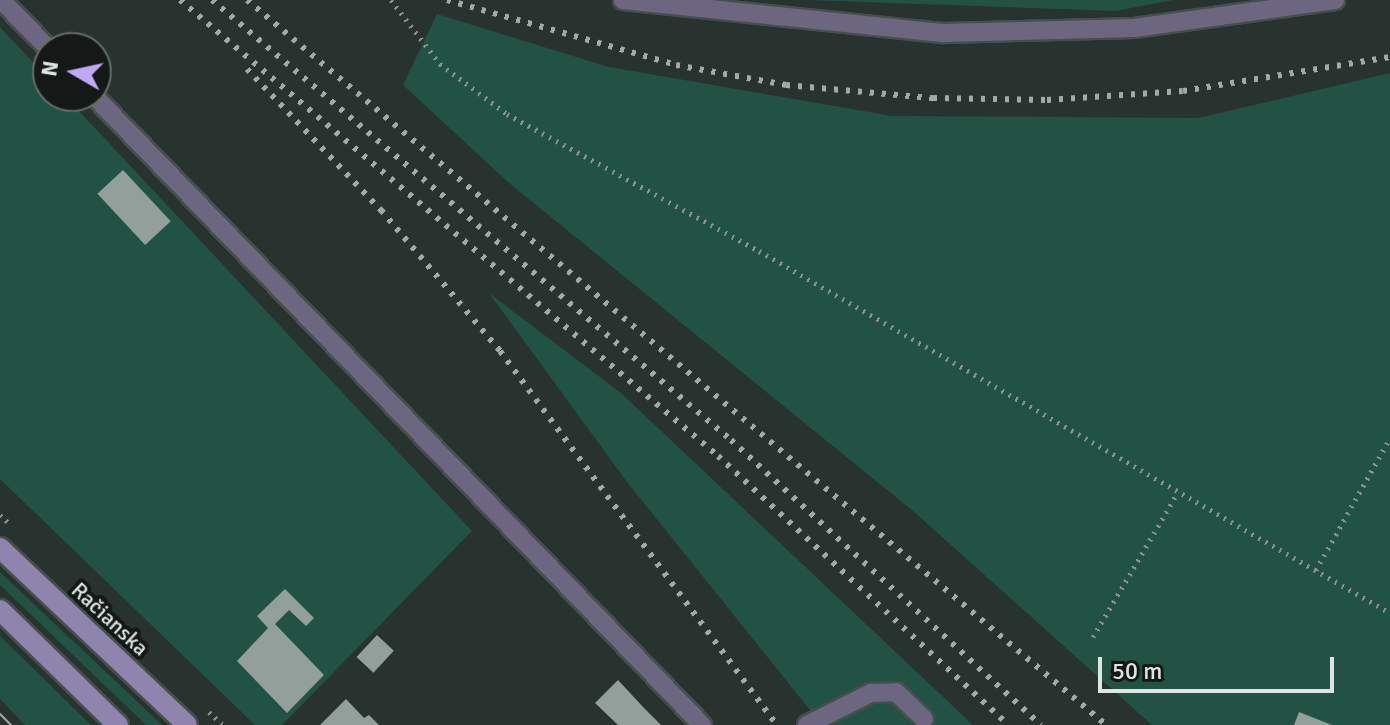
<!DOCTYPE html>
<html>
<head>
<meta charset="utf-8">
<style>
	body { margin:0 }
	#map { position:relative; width:1390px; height:725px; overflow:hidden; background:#28322e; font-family:Signika,sans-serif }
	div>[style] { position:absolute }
	.green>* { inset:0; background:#215244 }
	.building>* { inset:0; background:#939f9a; transform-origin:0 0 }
	.path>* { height:5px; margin-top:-2.5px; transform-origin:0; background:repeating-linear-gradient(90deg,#8b9390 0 2px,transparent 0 8px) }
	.roads { filter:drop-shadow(2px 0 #454f4b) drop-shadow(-2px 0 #454f4b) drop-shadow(0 2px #454f4b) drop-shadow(0 -2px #454f4b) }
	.service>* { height:18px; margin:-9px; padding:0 9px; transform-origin:9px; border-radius:9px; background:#6d6680 }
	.secondary>* { height:20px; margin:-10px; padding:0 10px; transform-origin:10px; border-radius:10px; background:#8f84ad }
	.tram>* { height:2px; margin:-1px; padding:0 1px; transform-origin:1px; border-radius:1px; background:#a2a9a7 }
	.rail>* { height:6px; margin-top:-3px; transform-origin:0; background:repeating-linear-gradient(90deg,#a2a9a7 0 4px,transparent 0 12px) }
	span { translate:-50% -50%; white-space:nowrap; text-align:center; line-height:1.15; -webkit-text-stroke:8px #141917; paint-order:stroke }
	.street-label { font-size:22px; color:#dfe5e3 }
	.north { position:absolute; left:32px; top:32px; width:80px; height:80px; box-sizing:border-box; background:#141917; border:2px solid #656b69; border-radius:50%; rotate:279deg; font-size:22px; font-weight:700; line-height:32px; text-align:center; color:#dfe5e3 }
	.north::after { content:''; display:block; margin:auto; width:28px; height:36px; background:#bfa9f4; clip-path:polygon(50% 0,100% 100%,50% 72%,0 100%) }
	.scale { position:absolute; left:1098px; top:657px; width:236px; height:36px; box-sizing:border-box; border:4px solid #dfe5e3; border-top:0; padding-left:10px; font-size:24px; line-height:28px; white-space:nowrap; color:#dfe5e3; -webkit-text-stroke:6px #141917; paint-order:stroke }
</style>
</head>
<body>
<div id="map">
	<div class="green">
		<i style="clip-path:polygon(807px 0,1173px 0,1116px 11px)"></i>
		<i style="clip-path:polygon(437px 14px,609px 67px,892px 116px,1198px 118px,1390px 73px,1390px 725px,1152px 725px,913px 511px,509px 183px,403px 85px)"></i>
		<i style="clip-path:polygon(0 27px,48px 78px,48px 96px,65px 96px,472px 531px,282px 725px,255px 725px,0 479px)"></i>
		<i style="clip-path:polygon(489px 293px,621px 393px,973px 725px,822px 725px,627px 482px)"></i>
		<i style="clip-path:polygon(0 572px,162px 725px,146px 725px,0 585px)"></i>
		<i style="clip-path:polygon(0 636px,91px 725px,25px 725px,0 699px)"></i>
	</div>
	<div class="building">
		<i style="left:123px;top:170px;width:70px;height:35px;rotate:47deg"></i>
		<i style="clip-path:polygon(285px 589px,314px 618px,306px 626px,289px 610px,275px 624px,324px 675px,287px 713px,237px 661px,268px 628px,257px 616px)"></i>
		<i style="left:377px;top:635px;width:23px;height:30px;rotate:43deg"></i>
		<i style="clip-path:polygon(618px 680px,644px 708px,661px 725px,618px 725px,595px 703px)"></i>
		<i style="clip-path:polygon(346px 699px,364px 718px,369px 715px,379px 725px,320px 725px)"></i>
		<i style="clip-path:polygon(1299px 712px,1332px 725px,1294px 725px)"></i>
	</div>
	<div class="path">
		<i style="left:391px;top:0;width:81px;rotate:52.6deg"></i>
		<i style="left:440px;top:64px;width:84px;rotate:36.7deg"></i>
		<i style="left:507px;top:114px;width:287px;rotate:28.5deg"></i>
		<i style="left:759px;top:251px;width:727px;rotate:29.84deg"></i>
		<i style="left:0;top:515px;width:13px;rotate:42deg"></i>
		<i style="left:1316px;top:570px;width:151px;rotate:-60.7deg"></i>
		<i style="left:1093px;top:637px;width:168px;rotate:-59.6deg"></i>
		<i style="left:209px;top:712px;width:19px;rotate:43deg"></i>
	</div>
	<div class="roads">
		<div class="service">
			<i style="left:1px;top:0;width:67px;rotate:45.6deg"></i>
			<i style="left:623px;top:0;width:323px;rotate:5.9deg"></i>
			<i style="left:944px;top:33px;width:190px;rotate:-1.5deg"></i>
			<i style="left:1134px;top:28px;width:203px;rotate:-7.9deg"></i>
			<i style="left:94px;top:96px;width:875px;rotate:45.97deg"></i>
			<i style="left:807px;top:725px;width:72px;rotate:-26.6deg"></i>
			<i style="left:871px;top:693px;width:25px;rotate:-2deg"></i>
			<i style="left:896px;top:692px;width:39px;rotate:44deg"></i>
		</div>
		<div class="secondary">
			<i style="left:0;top:548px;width:257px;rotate:43.4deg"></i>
			<i style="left:0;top:610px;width:165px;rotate:44.3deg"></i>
		</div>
	</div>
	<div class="tram">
		<i style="left:0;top:714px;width:16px;rotate:45deg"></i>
	</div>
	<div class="rail">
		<i style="left:180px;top:0;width:705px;rotate:40.28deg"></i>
		<i style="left:718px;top:456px;width:396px;rotate:42.8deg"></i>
		<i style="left:212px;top:0;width:680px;rotate:40.29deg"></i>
		<i style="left:731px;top:440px;width:421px;rotate:42.6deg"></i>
		<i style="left:247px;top:0;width:1124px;rotate:40.16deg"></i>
		<i style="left:447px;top:0;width:238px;rotate:15.8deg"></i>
		<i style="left:676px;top:65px;width:112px;rotate:10.3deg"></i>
		<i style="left:786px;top:85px;width:148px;rotate:5.1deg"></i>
		<i style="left:933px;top:98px;width:114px;rotate:1deg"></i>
		<i style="left:1047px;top:100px;width:136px;rotate:-3.8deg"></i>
		<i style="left:1183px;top:91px;width:210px;rotate:-9.3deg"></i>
		<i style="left:247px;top:69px;width:195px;rotate:46.5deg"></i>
		<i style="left:381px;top:210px;width:185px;rotate:49.8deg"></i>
		<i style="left:500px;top:351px;width:465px;rotate:53.5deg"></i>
	</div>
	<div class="street-label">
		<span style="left:110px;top:619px;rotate:43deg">Račianska</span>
	</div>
	<div class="north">N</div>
	<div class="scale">50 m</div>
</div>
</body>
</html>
